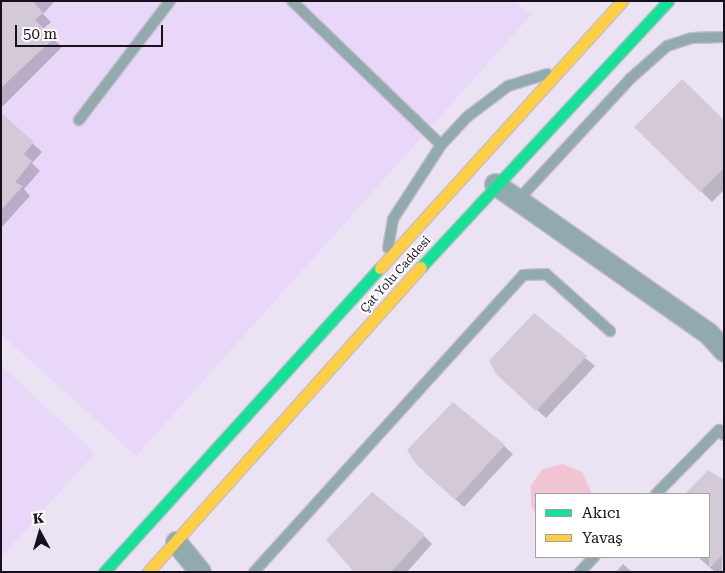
<!DOCTYPE html>
<html>
<head>
<meta charset="utf-8">
<style>
	body { margin:0 }
	#map { position:relative; width:725px; height:573px; overflow:hidden; background:#ebe2f4; font-family:"Roboto Serif",serif }
	div>[style] { position:absolute }
	.built>* { inset:0; background:#e9d7f9 }
	.green>* { inset:0; background:#f2c5d4 }
	.shadow>* { inset:0; background:#0003 }
	.building>* { inset:0; background:#d4c9d7 }
	.roads { filter:drop-shadow(1px 0 #c5becc) drop-shadow(-1px 0 #c5becc) drop-shadow(0 1px #c5becc) drop-shadow(0 -1px #c5becc) }
	.lane>* { height:10px; margin:-5px; padding:0 5px; transform-origin:5px; border-radius:5px; background:#92aaad }
	.street>* { height:21px; margin:-10.5px; padding:0 10.5px; transform-origin:10.5px; border-radius:10.5px; background:#92aaad }
	.fast>* { height:11px; margin:-5.5px; padding:0 5.5px; transform-origin:5.5px; border-radius:5.5px; background:#16e098 }
	.slow>* { height:11px; margin:-5.5px; padding:0 5.5px; transform-origin:5.5px; border-radius:5.5px; background:#ffcf43 }
	span { translate:-50% -50%; white-space:nowrap; text-align:center; line-height:1.15; -webkit-text-stroke:4px #fff; paint-order:stroke }
	.street-label { font-size:12px; color:#170f1d }
	.frame { position:absolute; inset:0; border:2px solid #170f1d; pointer-events:none }
	.legend { position:absolute; left:535px; top:493px; width:175px; height:65px; box-sizing:border-box; background:#fff; border:1px solid #a29fa5; margin:0; padding:6px 9px; list-style:none; font-size:15px; color:#170f1d }
	.legend li { display:flex; align-items:center; gap:10px; height:25px }
	.legend b { width:25px; border:1px solid #a29fa5 }
	.north { position:absolute; left:15px; top:508px; width:50px; height:50px; -webkit-text-stroke:4px #fff; paint-order:stroke; rotate:354deg; font-size:14px; font-weight:700; line-height:20px; text-align:center; color:#170f1d }
	.north::after { content:''; display:block; margin:auto; width:18px; height:22px; background:#170f1d; clip-path:polygon(50% 0,100% 100%,50% 72%,0 100%) }
	.scale { position:absolute; left:15px; top:25px; width:148px; height:22px; box-sizing:border-box; border:2px solid #170f1d; border-top:0; padding-left:6px; font-size:15px; line-height:18px; white-space:nowrap; color:#170f1d; -webkit-text-stroke:4px #fff; paint-order:stroke }
</style>
</head>
<body>
<div id="map">
	<div class="built">
		<i style="clip-path:polygon(1px 1px,515px 1px,531px 15px,136px 456px,1px 334px)"></i>
		<i style="clip-path:polygon(1px 365px,95px 453px,1px 557px)"></i>
	</div>
	<div class="green">
		<i style="clip-path:polygon(563px 464px,582px 472px,592px 494px,536px 494px,536px 515px,531px 505px,531px 485px,543px 469px)"></i>
	</div>
	<div class="shadow">
		<i style="clip-path:polygon(1px 1px,55px 1px,43px 14px,51px 22px,43px 29px,62px 47px,1px 108px)"></i>
		<i style="clip-path:polygon(1px 115px,42px 152px,32px 163px,40px 171px,24px 189px,30px 196px,1px 228px)"></i>
		<i style="clip-path:polygon(724px 122px,724px 190px,712px 202px,636px 127px)"></i>
		<i style="clip-path:polygon(534px 315px,595px 366px,546px 418px,508px 384px)"></i>
		<i style="clip-path:polygon(504px 446px,513px 454px,464px 507px,426px 473px)"></i>
		<i style="clip-path:polygon(708px 472px,724px 485px,722px 572px,715px 572px,698px 557px,709px 557px,709px 494px,686px 494px)"></i>
		<i style="clip-path:polygon(424px 536px,432px 544px,407px 572px,358px 572px)"></i>
		<i style="clip-path:polygon(623px 564px,632px 572px,616px 572px)"></i>
	</div>
	<div class="building">
		<i style="clip-path:polygon(1px 1px,33px 1px,43px 13px,35px 20px,54px 38px,1px 88px)"></i>
		<i style="clip-path:polygon(682px 79px,724px 120px,724px 168px,700px 192px,634px 127px)"></i>
		<i style="clip-path:polygon(1px 113px,34px 142px,24px 154px,32px 161px,15px 182px,23px 186px,1px 210px)"></i>
		<i style="clip-path:polygon(534px 313px,587px 356px,536px 411px,497px 375px,489px 361px)"></i>
		<i style="clip-path:polygon(453px 402px,505px 445px,455px 500px,416px 464px,407px 450px)"></i>
		<i style="clip-path:polygon(708px 470px,724px 480px,724px 553px,709px 569px,709px 494px,685px 494px)"></i>
		<i style="clip-path:polygon(372px 492px,425px 535px,391px 572px,354px 572px,326px 540px)"></i>
	</div>
	<div class="roads">
		<div class="lane">
			<i style="left:292px;top:1px;width:207px;rotate:44deg"></i>
			<i style="left:79px;top:120px;width:150px;rotate:-52.6deg"></i>
			<i style="left:518px;top:200px;width:166px;rotate:-47.2deg"></i>
			<i style="left:631px;top:78px;width:48px;rotate:-41.6deg"></i>
			<i style="left:667px;top:46px;width:26px;rotate:-18deg"></i>
			<i style="left:692px;top:38px;width:32px;rotate:-2deg"></i>
			<i style="left:388px;top:248px;width:29px;rotate:-80deg"></i>
			<i style="left:393px;top:219px;width:88px;rotate:-57deg"></i>
			<i style="left:441px;top:145px;width:38px;rotate:-47deg"></i>
			<i style="left:467px;top:117px;width:51px;rotate:-37.1deg"></i>
			<i style="left:508px;top:86px;width:41px;rotate:-17.1deg"></i>
			<i style="left:656px;top:494px;width:90px;rotate:-45.5deg"></i>
			<i style="left:719px;top:430px;width:7px;rotate:45deg"></i>
			<i style="left:254px;top:572px;width:401px;rotate:-47.8deg"></i>
			<i style="left:523px;top:275px;width:23px;rotate:-2deg"></i>
			<i style="left:546px;top:274px;width:86px;rotate:41.7deg"></i>
			<i style="left:580px;top:572px;width:21px;rotate:-47deg"></i>
		</div>
		<div class="street">
			<i style="left:495px;top:184px;width:260px;rotate:35deg"></i>
			<i style="left:708px;top:333px;width:24px;rotate:48deg"></i>
			<i style="left:176px;top:542px;width:38px;rotate:51deg"></i>
		</div>
		<div class="fast">
			<i style="left:421px;top:267px;width:363px;rotate:-47.1deg"></i>
			<i style="left:104px;top:572px;width:411px;rotate:-47.8deg"></i>
		</div>
		<div class="slow">
			<i style="left:380px;top:268px;width:360px;rotate:-47.8deg"></i>
			<i style="left:148px;top:572px;width:409px;rotate:-48.2deg"></i>
		</div>
	</div>
	<div class="street-label">
		<span style="left:396px;top:275px;rotate:-48deg">Çat Yolu Caddesi</span>
	</div>
	<div class="frame"></div>
	<ul class="legend">
	<li><b style="height:6px;background:#16e098"></b>Akıcı</li>
	<li><b style="height:6px;background:#ffcf43"></b>Yavaş</li>
	</ul>
	<div class="north">K</div>
	<div class="scale">50 m</div>
</div>
</body>
</html>
